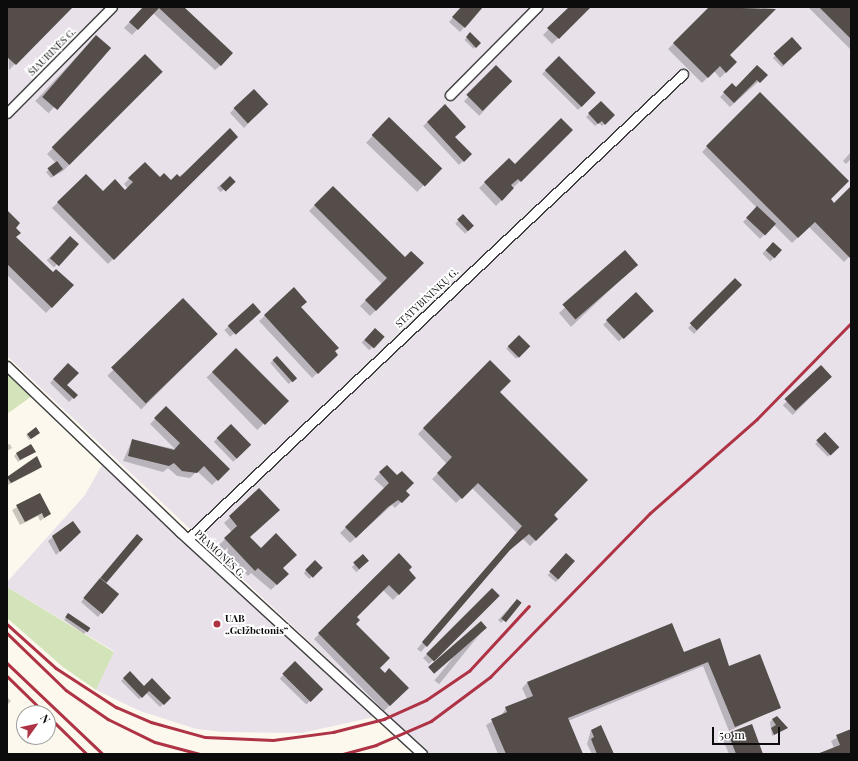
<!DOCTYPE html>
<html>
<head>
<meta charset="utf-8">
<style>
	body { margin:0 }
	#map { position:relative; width:858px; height:761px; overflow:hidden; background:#fdf8ed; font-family:"Playfair Display",serif }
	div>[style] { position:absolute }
	.industrial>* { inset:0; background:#e8e1ea }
	.green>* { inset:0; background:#d4e4ba }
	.shadow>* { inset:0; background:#0003; transform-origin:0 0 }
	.building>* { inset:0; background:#544d4a; transform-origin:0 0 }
	.roads { filter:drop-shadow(1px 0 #3f3f3f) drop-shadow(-1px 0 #3f3f3f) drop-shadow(0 1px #3f3f3f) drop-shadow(0 -1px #3f3f3f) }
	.minor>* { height:9px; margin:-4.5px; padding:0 4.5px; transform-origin:4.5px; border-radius:4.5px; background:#fff }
	.rail>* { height:2.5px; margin:-1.25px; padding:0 1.25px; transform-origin:1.25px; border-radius:1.25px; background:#ae3345 }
	.dots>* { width:11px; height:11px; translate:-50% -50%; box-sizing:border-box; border:2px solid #fff; border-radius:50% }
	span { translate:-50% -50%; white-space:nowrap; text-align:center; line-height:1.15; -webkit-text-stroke:4px #fff; paint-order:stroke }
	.street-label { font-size:10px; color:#0c0c0c }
	.poi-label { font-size:10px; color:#0c0c0c; font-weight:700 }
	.left { translate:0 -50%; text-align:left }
	.frame { position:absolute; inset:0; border:8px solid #0c0c0c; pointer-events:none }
	.north { position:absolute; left:16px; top:705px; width:40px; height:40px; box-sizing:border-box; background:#fff; border:1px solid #9e9e9e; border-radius:50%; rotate:57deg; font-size:11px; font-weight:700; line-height:16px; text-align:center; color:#0c0c0c }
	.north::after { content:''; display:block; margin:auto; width:14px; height:18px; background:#ae3345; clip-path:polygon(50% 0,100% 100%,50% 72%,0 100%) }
	.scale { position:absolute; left:712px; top:727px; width:68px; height:18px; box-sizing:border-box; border:2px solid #0c0c0c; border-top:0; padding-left:5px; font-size:12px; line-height:14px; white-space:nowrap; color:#0c0c0c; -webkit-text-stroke:3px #fff; paint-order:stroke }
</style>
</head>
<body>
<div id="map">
	<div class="industrial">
		<i style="clip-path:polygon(7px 7px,105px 7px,7px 106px)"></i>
		<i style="clip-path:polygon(119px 7px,851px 7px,851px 754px,428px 754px,7px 356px,7px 122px)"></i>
		<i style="clip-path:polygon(102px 465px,374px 717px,302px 733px,223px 732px,196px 729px,140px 711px,96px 690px,114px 651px,7px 587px,7px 582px,85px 495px)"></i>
	</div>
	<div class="green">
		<i style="clip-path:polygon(7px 372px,32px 396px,7px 414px)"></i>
		<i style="clip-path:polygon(7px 587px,114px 652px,96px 690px,63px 667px,7px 618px)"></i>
	</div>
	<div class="shadow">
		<i style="clip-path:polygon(7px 7px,71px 7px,9px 70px)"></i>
		<i style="clip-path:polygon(144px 7px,183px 7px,221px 65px,215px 70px,153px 13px,132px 35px,124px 28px)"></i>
		<i style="clip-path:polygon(462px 7px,481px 8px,460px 32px,449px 22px)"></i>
		<i style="clip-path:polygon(570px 7px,589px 7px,552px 44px,543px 35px)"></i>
		<i style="clip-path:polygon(710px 7px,775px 9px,729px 55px,736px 62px,720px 78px,714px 71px,702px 83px,668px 49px)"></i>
		<i style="clip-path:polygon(808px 7px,851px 7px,851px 50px)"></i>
		<i style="left:470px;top:34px;width:13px;height:8px;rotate:45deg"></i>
		<i style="left:96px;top:36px;width:18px;height:89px;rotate:43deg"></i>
		<i style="left:792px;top:39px;width:13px;height:27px;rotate:45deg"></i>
		<i style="clip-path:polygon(145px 55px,162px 72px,63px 171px,51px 178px,46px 172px,56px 163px,47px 154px)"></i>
		<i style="left:559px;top:57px;width:51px;height:24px;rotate:45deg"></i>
		<i style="left:496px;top:67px;width:21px;height:47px;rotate:43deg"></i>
		<i style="clip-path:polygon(766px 75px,730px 107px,720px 97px,732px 85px,736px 89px)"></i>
		<i style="clip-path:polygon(760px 93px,829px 199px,834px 204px,851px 190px,851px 255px,844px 262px,809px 227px,792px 243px,774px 225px,760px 239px,743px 222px,757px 208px,702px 152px)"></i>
		<i style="clip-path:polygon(601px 102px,614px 115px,602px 126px,599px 123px,595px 126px,586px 117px)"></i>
		<i style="clip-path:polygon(267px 104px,244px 128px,230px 113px,234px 109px)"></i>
		<i style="clip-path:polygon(445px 106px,454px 137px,470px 154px,459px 165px,423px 126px)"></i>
		<i style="left:389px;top:119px;width:71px;height:33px;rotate:44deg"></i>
		<i style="clip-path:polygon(571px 130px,514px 187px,511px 184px,513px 188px,496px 206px,479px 188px,509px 159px,515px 165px)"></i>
		<i style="clip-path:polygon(237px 137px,108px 264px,52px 208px,86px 175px,103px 192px,125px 191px,128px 189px,124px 184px,145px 163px,160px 179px,171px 182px)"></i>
		<i style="clip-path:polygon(851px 152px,851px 159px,846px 164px,843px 161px)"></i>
		<i style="left:230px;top:177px;width:6px;height:17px;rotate:51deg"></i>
		<i style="clip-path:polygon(333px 187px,405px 259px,422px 263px,370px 316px,360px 306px,382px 284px,309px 211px)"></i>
		<i style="clip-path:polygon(7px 212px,15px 237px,53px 273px,73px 285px,46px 313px,7px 275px)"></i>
		<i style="left:463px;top:216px;width:14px;height:11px;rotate:45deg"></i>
		<i style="left:70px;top:237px;width:10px;height:33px;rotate:45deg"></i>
		<i style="left:773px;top:243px;width:11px;height:15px;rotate:45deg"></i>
		<i style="clip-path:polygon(625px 252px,631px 270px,571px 327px,559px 313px)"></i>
		<i style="clip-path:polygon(735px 280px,740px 285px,694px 334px,688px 328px)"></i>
		<i style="clip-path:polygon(294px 289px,300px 307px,334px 351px,332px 360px,312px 378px,259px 321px)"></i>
		<i style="left:636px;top:294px;width:23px;height:45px;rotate:47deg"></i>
		<i style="left:183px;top:300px;width:48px;height:107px;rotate:45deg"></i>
		<i style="left:253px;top:305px;width:9px;height:38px;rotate:49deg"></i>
		<i style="left:375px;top:329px;width:11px;height:19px;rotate:45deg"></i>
		<i style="left:519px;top:336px;width:14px;height:18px;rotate:45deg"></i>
		<i style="left:236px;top:349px;width:73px;height:41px;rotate:46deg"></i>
		<i style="left:277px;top:357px;width:28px;height:9px;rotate:49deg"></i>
		<i style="clip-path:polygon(490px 361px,498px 392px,557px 519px,530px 546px,523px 539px,506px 553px,421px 652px,417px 649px,517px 533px,472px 488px,456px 503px,432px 479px,447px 464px,418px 434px)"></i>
		<i style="clip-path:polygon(68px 364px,66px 385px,76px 395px,69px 402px,50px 383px)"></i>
		<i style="left:821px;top:367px;width:14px;height:54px;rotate:45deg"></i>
		<i style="clip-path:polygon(166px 408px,228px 469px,212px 485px,197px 471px,190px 478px,177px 476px,168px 468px,163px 472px,123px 461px,132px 440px,175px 449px,150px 424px)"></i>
		<i style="left:231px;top:425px;width:28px;height:24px;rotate:46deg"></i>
		<i style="clip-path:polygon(36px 428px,38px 434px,29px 440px,26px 435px)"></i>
		<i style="left:825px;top:434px;width:18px;height:14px;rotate:45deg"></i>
		<i style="clip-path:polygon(10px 444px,12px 448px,7px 451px,7px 445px)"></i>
		<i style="clip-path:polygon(34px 452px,18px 462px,14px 456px,17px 453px)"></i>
		<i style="clip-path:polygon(41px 466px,39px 469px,8px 485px,8px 477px)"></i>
		<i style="clip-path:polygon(387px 466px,408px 495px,395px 508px,392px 505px,350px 543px,340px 533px,385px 489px,374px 479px)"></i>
		<i style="clip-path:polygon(259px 489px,249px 537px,287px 574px,271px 590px,251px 573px,248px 576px,219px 545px,232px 532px,224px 523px)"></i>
		<i style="clip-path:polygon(39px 494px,50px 514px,40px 521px,38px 516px,20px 525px,12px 510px)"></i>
		<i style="clip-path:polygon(80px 532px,56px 555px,48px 541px,53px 537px)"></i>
		<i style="clip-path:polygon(133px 539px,142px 539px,105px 584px,117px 594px,98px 617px,81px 602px)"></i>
		<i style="left:566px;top:554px;width:11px;height:28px;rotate:41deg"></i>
		<i style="clip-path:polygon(399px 555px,415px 578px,393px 600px,383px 590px,356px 617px,354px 624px,378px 668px,407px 688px,384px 711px,314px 639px)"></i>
		<i style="left:363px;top:556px;width:7px;height:16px;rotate:45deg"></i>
		<i style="left:315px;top:562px;width:8px;height:16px;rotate:45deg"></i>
		<i style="clip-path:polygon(492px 589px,499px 596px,429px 664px,423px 658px)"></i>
		<i style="clip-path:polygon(517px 600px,521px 603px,501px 623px,498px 620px)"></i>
		<i style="clip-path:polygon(66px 617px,87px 631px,84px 634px,64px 620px)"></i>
		<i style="left:481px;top:623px;width:6px;height:74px;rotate:39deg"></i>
		<i style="clip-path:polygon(684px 654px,728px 668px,780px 707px,729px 731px,703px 666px,568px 721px,582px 754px,498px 754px,486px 725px,501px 716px,506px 708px,527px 699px,522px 688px,528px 682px)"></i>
		<i style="left:295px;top:663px;width:37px;height:22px;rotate:44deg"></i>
		<i style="clip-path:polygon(130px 673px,144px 687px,170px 698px,160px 707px,146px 693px,139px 699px,121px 681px)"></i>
		<i style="clip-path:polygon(7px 697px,11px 701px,7px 705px)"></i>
		<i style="clip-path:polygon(773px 719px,786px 728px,772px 736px,770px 722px)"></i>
		<i style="clip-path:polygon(591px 730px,613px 754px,592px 754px,587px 744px)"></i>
		<i style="clip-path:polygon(851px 730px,851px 754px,820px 754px,834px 748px,831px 741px)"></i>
		<i style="clip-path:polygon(729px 734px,762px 754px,729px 754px,723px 740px)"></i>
	</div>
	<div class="building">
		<i style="clip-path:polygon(7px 7px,73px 7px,16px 65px,7px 57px)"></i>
		<i style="clip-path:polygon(143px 7px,184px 7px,233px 53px,221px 66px,159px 8px,138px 30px,129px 22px)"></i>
		<i style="clip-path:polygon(461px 7px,483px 7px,465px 28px,452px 17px)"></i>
		<i style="clip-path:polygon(569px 7px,591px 7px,559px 39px,547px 28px)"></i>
		<i style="clip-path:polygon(709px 7px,776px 9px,730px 55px,737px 62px,726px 73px,720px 66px,708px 78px,673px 43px)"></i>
		<i style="clip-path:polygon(819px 7px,851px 7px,851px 39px)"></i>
		<i style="clip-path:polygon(470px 32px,481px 43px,476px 48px,466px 37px)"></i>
		<i style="left:96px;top:35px;width:20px;height:82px;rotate:41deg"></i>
		<i style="left:792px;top:37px;width:15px;height:25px;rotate:48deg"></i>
		<i style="left:145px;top:54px;width:25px;height:132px;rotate:45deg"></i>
		<i style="left:559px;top:56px;width:52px;height:20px;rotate:45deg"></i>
		<i style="left:496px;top:65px;width:23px;height:42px;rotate:45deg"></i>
		<i style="clip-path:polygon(757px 65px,768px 75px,760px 83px,757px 80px,734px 103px,723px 92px,732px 83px,736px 87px)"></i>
		<i style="left:254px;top:89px;width:21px;height:28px;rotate:47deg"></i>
		<i style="clip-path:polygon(760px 92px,849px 181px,831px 199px,834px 203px,851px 186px,850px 258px,815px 222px,798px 238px,706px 146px)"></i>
		<i style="clip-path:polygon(601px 101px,615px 115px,605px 125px,602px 121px,598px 124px,588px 113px)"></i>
		<i style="clip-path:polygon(445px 104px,466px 127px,455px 137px,472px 154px,464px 162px,427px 122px)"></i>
		<i style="left:389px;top:117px;width:74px;height:25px;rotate:44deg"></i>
		<i style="clip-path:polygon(561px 118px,573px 130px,521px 182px,518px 179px,511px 185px,514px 188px,502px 201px,484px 182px,509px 158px,515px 164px)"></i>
		<i style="clip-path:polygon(230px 128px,238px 137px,114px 260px,57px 202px,86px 174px,103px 191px,115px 179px,125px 190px,133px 182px,128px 178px,145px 162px,160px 177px,164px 173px,171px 180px,177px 174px,180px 177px)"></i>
		<i style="left:57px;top:161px;width:10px;height:12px;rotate:53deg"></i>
		<i style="left:230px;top:176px;width:8px;height:14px;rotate:45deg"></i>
		<i style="clip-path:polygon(333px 186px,405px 257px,411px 251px,424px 263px,376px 311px,365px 300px,387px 278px,314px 205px)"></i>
		<i style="left:757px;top:206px;width:26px;height:16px;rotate:43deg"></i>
		<i style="clip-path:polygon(7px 210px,20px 223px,16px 228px,21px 233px,16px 237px,53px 272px,56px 269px,74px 285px,52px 308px,7px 264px)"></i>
		<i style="left:463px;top:214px;width:16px;height:8px;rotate:47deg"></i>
		<i style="left:70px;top:236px;width:12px;height:30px;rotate:42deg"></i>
		<i style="left:773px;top:242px;width:12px;height:11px;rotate:42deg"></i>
		<i style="left:625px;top:250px;width:20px;height:83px;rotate:49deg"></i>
		<i style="left:735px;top:278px;width:10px;height:64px;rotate:45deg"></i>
		<i style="clip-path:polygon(294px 287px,307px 302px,301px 307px,339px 348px,335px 351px,338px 355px,318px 374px,264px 315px)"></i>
		<i style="left:636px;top:292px;width:26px;height:41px;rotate:47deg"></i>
		<i style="left:183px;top:298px;width:50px;height:100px;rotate:46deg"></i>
		<i style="left:253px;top:303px;width:12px;height:34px;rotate:48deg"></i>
		<i style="left:375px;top:328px;width:13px;height:16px;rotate:42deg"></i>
		<i style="left:519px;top:335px;width:16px;height:16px;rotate:45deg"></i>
		<i style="left:236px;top:348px;width:75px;height:34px;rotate:45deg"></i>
		<i style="left:277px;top:356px;width:30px;height:6px;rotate:48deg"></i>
		<i style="clip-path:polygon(490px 360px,511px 381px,500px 392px,588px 480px,554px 515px,558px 519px,536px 541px,529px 534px,510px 550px,427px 647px,422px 642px,522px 526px,478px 483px,462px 499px,437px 473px,452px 457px,423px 428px)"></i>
		<i style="clip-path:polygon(68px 363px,79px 373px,67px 385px,78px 395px,74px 399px,53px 379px)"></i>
		<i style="left:821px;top:365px;width:16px;height:50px;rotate:47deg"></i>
		<i style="clip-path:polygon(166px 406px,230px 469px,218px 481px,204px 466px,197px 473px,182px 471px,174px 463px,169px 466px,128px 456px,132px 439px,174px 450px,180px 443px,154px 418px)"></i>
		<i style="left:231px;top:424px;width:29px;height:20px;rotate:46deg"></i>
		<i style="clip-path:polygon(36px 427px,40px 433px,31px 439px,27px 434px)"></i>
		<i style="left:825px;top:432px;width:21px;height:12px;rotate:47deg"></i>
		<i style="clip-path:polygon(31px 444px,36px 452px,20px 460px,16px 453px)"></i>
		<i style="clip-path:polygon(37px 456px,42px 467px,11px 483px,7px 477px)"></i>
		<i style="clip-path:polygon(387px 465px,397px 475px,402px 471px,414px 483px,406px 491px,410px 495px,402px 503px,398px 500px,388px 507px,356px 538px,345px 527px,389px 483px,379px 472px)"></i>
		<i style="clip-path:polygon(259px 488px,280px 510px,250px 537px,261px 548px,276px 533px,297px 555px,283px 568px,289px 574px,277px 585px,258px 568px,255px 571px,224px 538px,237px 526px,229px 516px)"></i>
		<i style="clip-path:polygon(40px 493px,51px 514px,44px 518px,42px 513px,25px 522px,16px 505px)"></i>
		<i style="clip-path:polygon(73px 521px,81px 532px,60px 552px,52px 536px)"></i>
		<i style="left:137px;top:534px;width:8px;height:57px;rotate:40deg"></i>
		<i style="clip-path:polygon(399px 553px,412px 567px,409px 570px,416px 578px,399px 595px,389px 585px,357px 617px,360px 620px,356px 624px,390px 658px,380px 668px,385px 673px,389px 668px,409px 688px,390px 706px,318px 633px)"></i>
		<i style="left:566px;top:553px;width:12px;height:25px;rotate:42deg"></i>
		<i style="left:363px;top:554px;width:9px;height:13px;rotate:49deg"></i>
		<i style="left:315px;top:560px;width:11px;height:14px;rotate:45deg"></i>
		<i style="left:100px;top:578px;width:25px;height:26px;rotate:40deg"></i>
		<i style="left:492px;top:588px;width:11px;height:93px;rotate:45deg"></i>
		<i style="left:517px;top:599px;width:6px;height:25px;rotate:39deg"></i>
		<i style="left:68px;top:613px;width:27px;height:5px;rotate:34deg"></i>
		<i style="left:481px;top:621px;width:9px;height:70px;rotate:49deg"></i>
		<i style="clip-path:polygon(672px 623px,684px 652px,720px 638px,729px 666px,760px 654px,781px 708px,735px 727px,708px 662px,568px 718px,583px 754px,506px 754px,491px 719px,507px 712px,505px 707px,533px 696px,527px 682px)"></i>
		<i style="left:295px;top:661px;width:40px;height:18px;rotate:45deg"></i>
		<i style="clip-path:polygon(130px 671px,144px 686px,152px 678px,171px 698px,164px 705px,149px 691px,142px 698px,123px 678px)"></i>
		<i style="clip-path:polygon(777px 716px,788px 728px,774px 735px,771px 728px,776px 725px,772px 719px)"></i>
		<i style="clip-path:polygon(752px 724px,763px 754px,736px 754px,728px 733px)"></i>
		<i style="clip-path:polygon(601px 725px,614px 754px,597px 754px,591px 739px,594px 737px,591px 730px)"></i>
		<i style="clip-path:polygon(851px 729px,851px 754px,817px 754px,840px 745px,836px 735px)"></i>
	</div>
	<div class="roads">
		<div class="minor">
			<i style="left:450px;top:95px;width:124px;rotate:-45.3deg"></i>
			<i style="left:7px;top:113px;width:149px;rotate:-45.3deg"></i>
			<i style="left:7px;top:366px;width:240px;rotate:43.8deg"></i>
			<i style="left:180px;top:532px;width:328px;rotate:42.5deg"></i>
			<i style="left:188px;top:539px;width:679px;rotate:-43.21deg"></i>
		</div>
	</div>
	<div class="rail">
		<i style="left:7px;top:624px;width:66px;rotate:41.9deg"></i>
		<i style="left:56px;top:668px;width:72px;rotate:33deg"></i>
		<i style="left:116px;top:707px;width:38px;rotate:23deg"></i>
		<i style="left:151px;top:722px;width:56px;rotate:15.5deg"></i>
		<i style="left:205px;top:737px;width:68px;rotate:2.5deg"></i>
		<i style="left:273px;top:740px;width:61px;rotate:-7.6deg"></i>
		<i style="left:333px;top:732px;width:53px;rotate:-14.3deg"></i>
		<i style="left:384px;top:719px;width:46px;rotate:-24.3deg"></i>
		<i style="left:426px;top:700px;width:52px;rotate:-34deg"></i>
		<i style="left:469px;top:671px;width:88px;rotate:-47.3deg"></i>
		<i style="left:7px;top:633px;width:82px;rotate:44deg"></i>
		<i style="left:66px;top:690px;width:51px;rotate:34.6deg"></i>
		<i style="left:108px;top:719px;width:52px;rotate:26.1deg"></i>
		<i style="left:155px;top:742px;width:47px;rotate:14.9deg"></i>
		<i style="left:7px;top:663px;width:132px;rotate:43.5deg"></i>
		<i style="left:7px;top:676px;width:53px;rotate:44.2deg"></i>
		<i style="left:48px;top:716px;width:54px;rotate:44.3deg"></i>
		<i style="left:343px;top:754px;width:34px;rotate:-15deg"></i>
		<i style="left:376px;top:745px;width:60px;rotate:-23.6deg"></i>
		<i style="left:431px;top:721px;width:74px;rotate:-36.7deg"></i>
		<i style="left:490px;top:677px;width:229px;rotate:-45.7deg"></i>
		<i style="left:650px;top:513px;width:142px;rotate:-41.3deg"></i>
		<i style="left:757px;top:419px;width:134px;rotate:-45.6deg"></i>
	</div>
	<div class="dots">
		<i style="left:217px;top:624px;background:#ae3345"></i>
	</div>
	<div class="street-label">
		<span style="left:52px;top:52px;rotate:-45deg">ŠIAURINĖS G.</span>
		<span style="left:427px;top:298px;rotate:-43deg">STATYBININKŲ G.</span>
		<span style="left:220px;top:554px;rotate:43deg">PRAMONĖS G.</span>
	</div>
	<div class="poi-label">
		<span class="left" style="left:225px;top:624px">UAB<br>„Gelžbetonis“</span>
	</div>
	<div class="frame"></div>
	<div class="north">N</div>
	<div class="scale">50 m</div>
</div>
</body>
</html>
